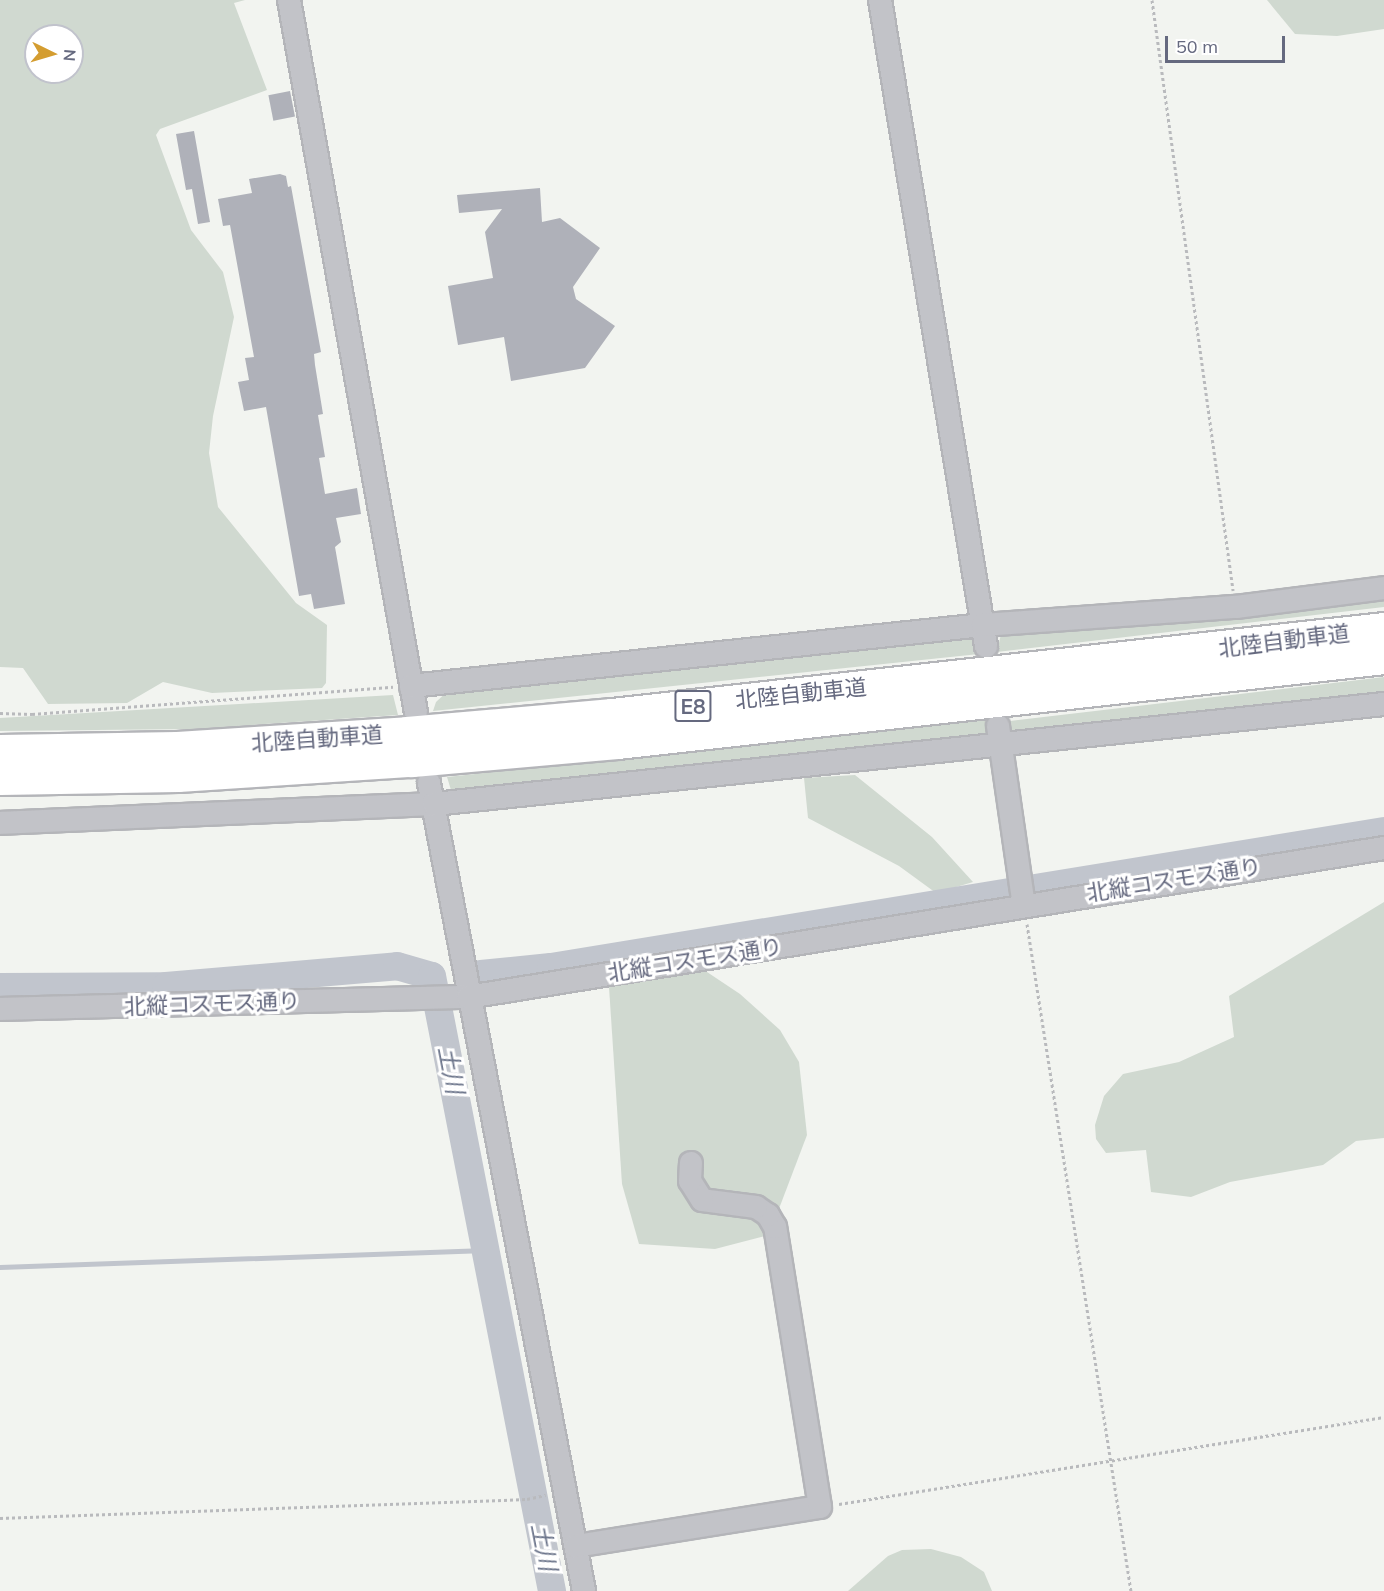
<!DOCTYPE html>
<html>
<head>
<meta charset="utf-8">
<style>
	body { margin:0 }
	#map { position:relative; width:1384px; height:1591px; overflow:hidden; background:#f2f4f0; font-family:Mulish,"Noto Sans JP",sans-serif }
	div>[style] { position:absolute }
	.green>* { inset:0; background:#d0d9d0 }
	.stream>* { height:4.5px; margin:-2.25px; padding:0 2.25px; transform-origin:2.25px; border-radius:2.25px; background:#c1c5cd }
	.river>* { height:28px; margin:-14px; padding:0 14px; transform-origin:14px; border-radius:14px; background:#c1c5cd }
	.building>* { inset:0; background:#afb1b9; transform-origin:0 0 }
	.path>* { height:3px; margin-top:-1.5px; transform-origin:0; background:repeating-linear-gradient(90deg,#b9babd 0 3px,transparent 0 6px) }
	.roads { filter:drop-shadow(2px 0 #b4b5b9) drop-shadow(-2px 0 #b4b5b9) drop-shadow(0 2px #b4b5b9) drop-shadow(0 -2px #b4b5b9) }
	.minor>* { height:22px; margin:-11px; padding:0 11px; transform-origin:11px; border-radius:11px; background:#c2c3c8 }
	.highway>* { height:33px; margin:-16.5px; padding:0 16.5px; transform-origin:16.5px; border-radius:16.5px; background:#fff }
	span { translate:-50% -50%; white-space:nowrap; text-align:center; line-height:1.15; -webkit-text-stroke:6px #fff; paint-order:stroke }
	.shield-label span { padding:2px 4px; background:#fff; border:2px solid; border-radius:4px; -webkit-text-stroke-width:0 }
	.shield-label { font-size:21px; color:#65697f; font-weight:700 }
	.street-label { font-size:22px; color:#65697f }
	.water-label { font-size:24px; color:#6b748a; font-style:italic }
	.north { position:absolute; left:24px; top:24px; width:60px; height:60px; box-sizing:border-box; background:#fff; border:2px solid #c1c3cc; border-radius:50%; rotate:95deg; font-size:16px; font-weight:700; line-height:24px; text-align:center; color:#65697f }
	.north::after { content:''; display:block; margin:auto; width:21px; height:27px; background:#d49d30; clip-path:polygon(50% 0,100% 100%,50% 72%,0 100%) }
	.scale { position:absolute; left:1165px; top:36px; width:120px; height:27px; box-sizing:border-box; border:3px solid #65697f; border-top:0; padding-left:8px; font-size:18px; line-height:21px; white-space:nowrap; color:#65697f; -webkit-text-stroke:4px #fff; paint-order:stroke }
</style>
</head>
<body>
<div id="map">
	<div class="green">
		<i style="clip-path:polygon(evenodd,0 0,245px 0,234px 3px,267px 90px,160px 129px,156px 135px,191px 230px,223px 272px,234px 317px,213px 416px,209px 453px,218px 507px,296px 603px,327px 625px,326px 683px,322px 688px,212px 693px,163px 682px,127px 703px,48px 704px,23px 668px,0 667px,0 0,36px 36px,72px 36px,72px 72px,36px 72px,36px 36px)"></i>
		<i style="clip-path:polygon(1267px 0,1384px 0,1384px 29px,1337px 36px,1295px 34px)"></i>
		<i style="clip-path:polygon(1384px 584px,1384px 607px,997px 652px,1001px 634px)"></i>
		<i style="clip-path:polygon(967px 635px,978px 643px,979px 654px,433px 711px,436px 702px,450px 689px)"></i>
		<i style="clip-path:polygon(1384px 677px,1384px 696px,1026px 739px,1011px 731px,1010px 721px)"></i>
		<i style="clip-path:polygon(393px 695px,398px 715px,192px 729px,0 731px,0 718px)"></i>
		<i style="clip-path:polygon(988px 719px,989px 734px,469px 797px,451px 790px,447px 777px)"></i>
		<i style="clip-path:polygon(855px 775px,932px 837px,973px 882px,936px 893px,899px 866px,808px 818px,804px 778px)"></i>
		<i style="clip-path:polygon(1384px 902px,1384px 1138px,1356px 1141px,1323px 1165px,1230px 1182px,1191px 1197px,1151px 1192px,1146px 1150px,1106px 1153px,1096px 1139px,1095px 1125px,1104px 1096px,1123px 1074px,1179px 1062px,1234px 1037px,1229px 996px)"></i>
		<i style="clip-path:polygon(701px 968px,740px 994px,780px 1030px,799px 1062px,807px 1135px,769px 1235px,715px 1249px,639px 1244px,622px 1184px,609px 987px)"></i>
		<i style="clip-path:polygon(931px 1549px,961px 1557px,984px 1572px,992px 1591px,848px 1591px,888px 1556px,902px 1550px)"></i>
	</div>
	<div class="stream">
		<i style="left:0;top:1267px;width:486px;rotate:-2deg"></i>
	</div>
	<div class="river">
		<i style="left:481px;top:974px;width:70px;rotate:-5.7deg"></i>
		<i style="left:551px;top:967px;width:844px;rotate:-9.27deg"></i>
		<i style="left:0;top:987px;width:166px;rotate:-0.3deg"></i>
		<i style="left:166px;top:986px;width:232px;rotate:-4.9deg"></i>
		<i style="left:397px;top:966px;width:36px;rotate:16deg"></i>
		<i style="left:432px;top:976px;width:627px;rotate:78.96deg"></i>
	</div>
	<div class="building">
		<i style="left:290px;top:91px;width:26px;height:22px;rotate:79deg"></i>
		<i style="clip-path:polygon(194px 131px,210px 222px,198px 224px,192px 189px,186px 190px,176px 134px)"></i>
		<i style="clip-path:polygon(280px 174px,286px 176px,288px 187px,291px 186px,321px 352px,314px 354px,315px 365px,323px 414px,318px 415px,325px 457px,319px 458px,325px 494px,357px 488px,361px 514px,336px 518px,341px 542px,335px 547px,345px 604px,314px 609px,311px 594px,299px 596px,266px 407px,244px 411px,238px 382px,249px 380px,245px 358px,254px 357px,230px 225px,223px 226px,218px 199px,252px 193px,249px 179px)"></i>
		<i style="clip-path:polygon(540px 188px,542px 222px,560px 218px,600px 248px,573px 287px,576px 299px,615px 326px,585px 368px,511px 381px,504px 337px,458px 345px,448px 286px,493px 278px,485px 232px,502px 209px,459px 213px,457px 195px)"></i>
	</div>
	<div class="path">
		<i style="left:1152px;top:0;width:596px;rotate:82.18deg"></i>
		<i style="left:0;top:713px;width:32px;rotate:2deg"></i>
		<i style="left:32px;top:714px;width:362px;rotate:-4.3deg"></i>
		<i style="left:1027px;top:924px;width:675px;rotate:81.14deg"></i>
		<i style="left:839px;top:1504px;width:552px;rotate:-9.07deg"></i>
		<i style="left:0;top:1518px;width:527px;rotate:-2.06deg"></i>
		<i style="left:527px;top:1499px;width:19px;rotate:-12deg"></i>
	</div>
	<div class="roads">
		<div class="minor">
			<i style="left:289px;top:0;width:723px;rotate:79.89deg"></i>
			<i style="left:880px;top:0;width:655px;rotate:80.68deg"></i>
			<i style="left:411px;top:686px;width:575px;rotate:-6.09deg"></i>
			<i style="left:983px;top:625px;width:254px;rotate:-4.1deg"></i>
			<i style="left:1236px;top:607px;width:149px;rotate:-7.3deg"></i>
			<i style="left:998px;top:726px;width:175px;rotate:81.8deg"></i>
			<i style="left:429px;top:783px;width:823px;rotate:79.14deg"></i>
			<i style="left:0;top:823px;width:434px;rotate:-2.5deg"></i>
			<i style="left:434px;top:804px;width:955px;rotate:-6.01deg"></i>
			<i style="left:0;top:1009px;width:468px;rotate:-1.5deg"></i>
			<i style="left:468px;top:997px;width:928px;rotate:-9.24deg"></i>
			<i style="left:576px;top:1546px;width:247px;rotate:-9.1deg"></i>
			<i style="left:820px;top:1507px;width:284px;rotate:-99.1deg"></i>
			<i style="left:775px;top:1227px;width:14px;rotate:-120deg"></i>
			<i style="left:768px;top:1215px;width:14px;rotate:-146deg"></i>
			<i style="left:756px;top:1207px;width:54px;rotate:-172.6deg"></i>
			<i style="left:702px;top:1200px;width:22px;rotate:-122deg"></i>
			<i style="left:690px;top:1181px;width:18px;rotate:-87deg"></i>
		</div>
		<div class="highway">
			<i style="left:0;top:751px;width:177px;rotate:-1deg"></i>
			<i style="left:177px;top:748px;width:230px;rotate:-3.7deg"></i>
			<i style="left:407px;top:733px;width:206px;rotate:-5deg"></i>
			<i style="left:612px;top:715px;width:777px;rotate:-6.36deg"></i>
			<i style="left:0;top:778px;width:178px;rotate:-1deg"></i>
			<i style="left:178px;top:775px;width:234px;rotate:-3.7deg"></i>
			<i style="left:412px;top:760px;width:206px;rotate:-5deg"></i>
			<i style="left:617px;top:742px;width:772px;rotate:-6.32deg"></i>
		</div>
	</div>
	<div class="shield-label">
		<span style="left:693px;top:706px">E8</span>
	</div>
	<div class="street-label">
		<span style="left:1284px;top:641px;rotate:-7deg">北陸自動車道</span>
		<span style="left:801px;top:694px;rotate:-6deg">北陸自動車道</span>
		<span style="left:317px;top:739px;rotate:-4deg">北陸自動車道</span>
		<span style="left:1174px;top:880px;rotate:-9deg">北縦コスモス通り</span>
		<span style="left:695px;top:960px;rotate:-9deg">北縦コスモス通り</span>
		<span style="left:212px;top:1004px;rotate:-2deg">北縦コスモス通り</span>
	</div>
	<div class="water-label">
		<span style="left:451px;top:1070px;rotate:79deg">土川</span>
		<span style="left:544px;top:1547px;rotate:79deg">土川</span>
	</div>
	<div class="north">N</div>
	<div class="scale">50 m</div>
</div>
</body>
</html>
